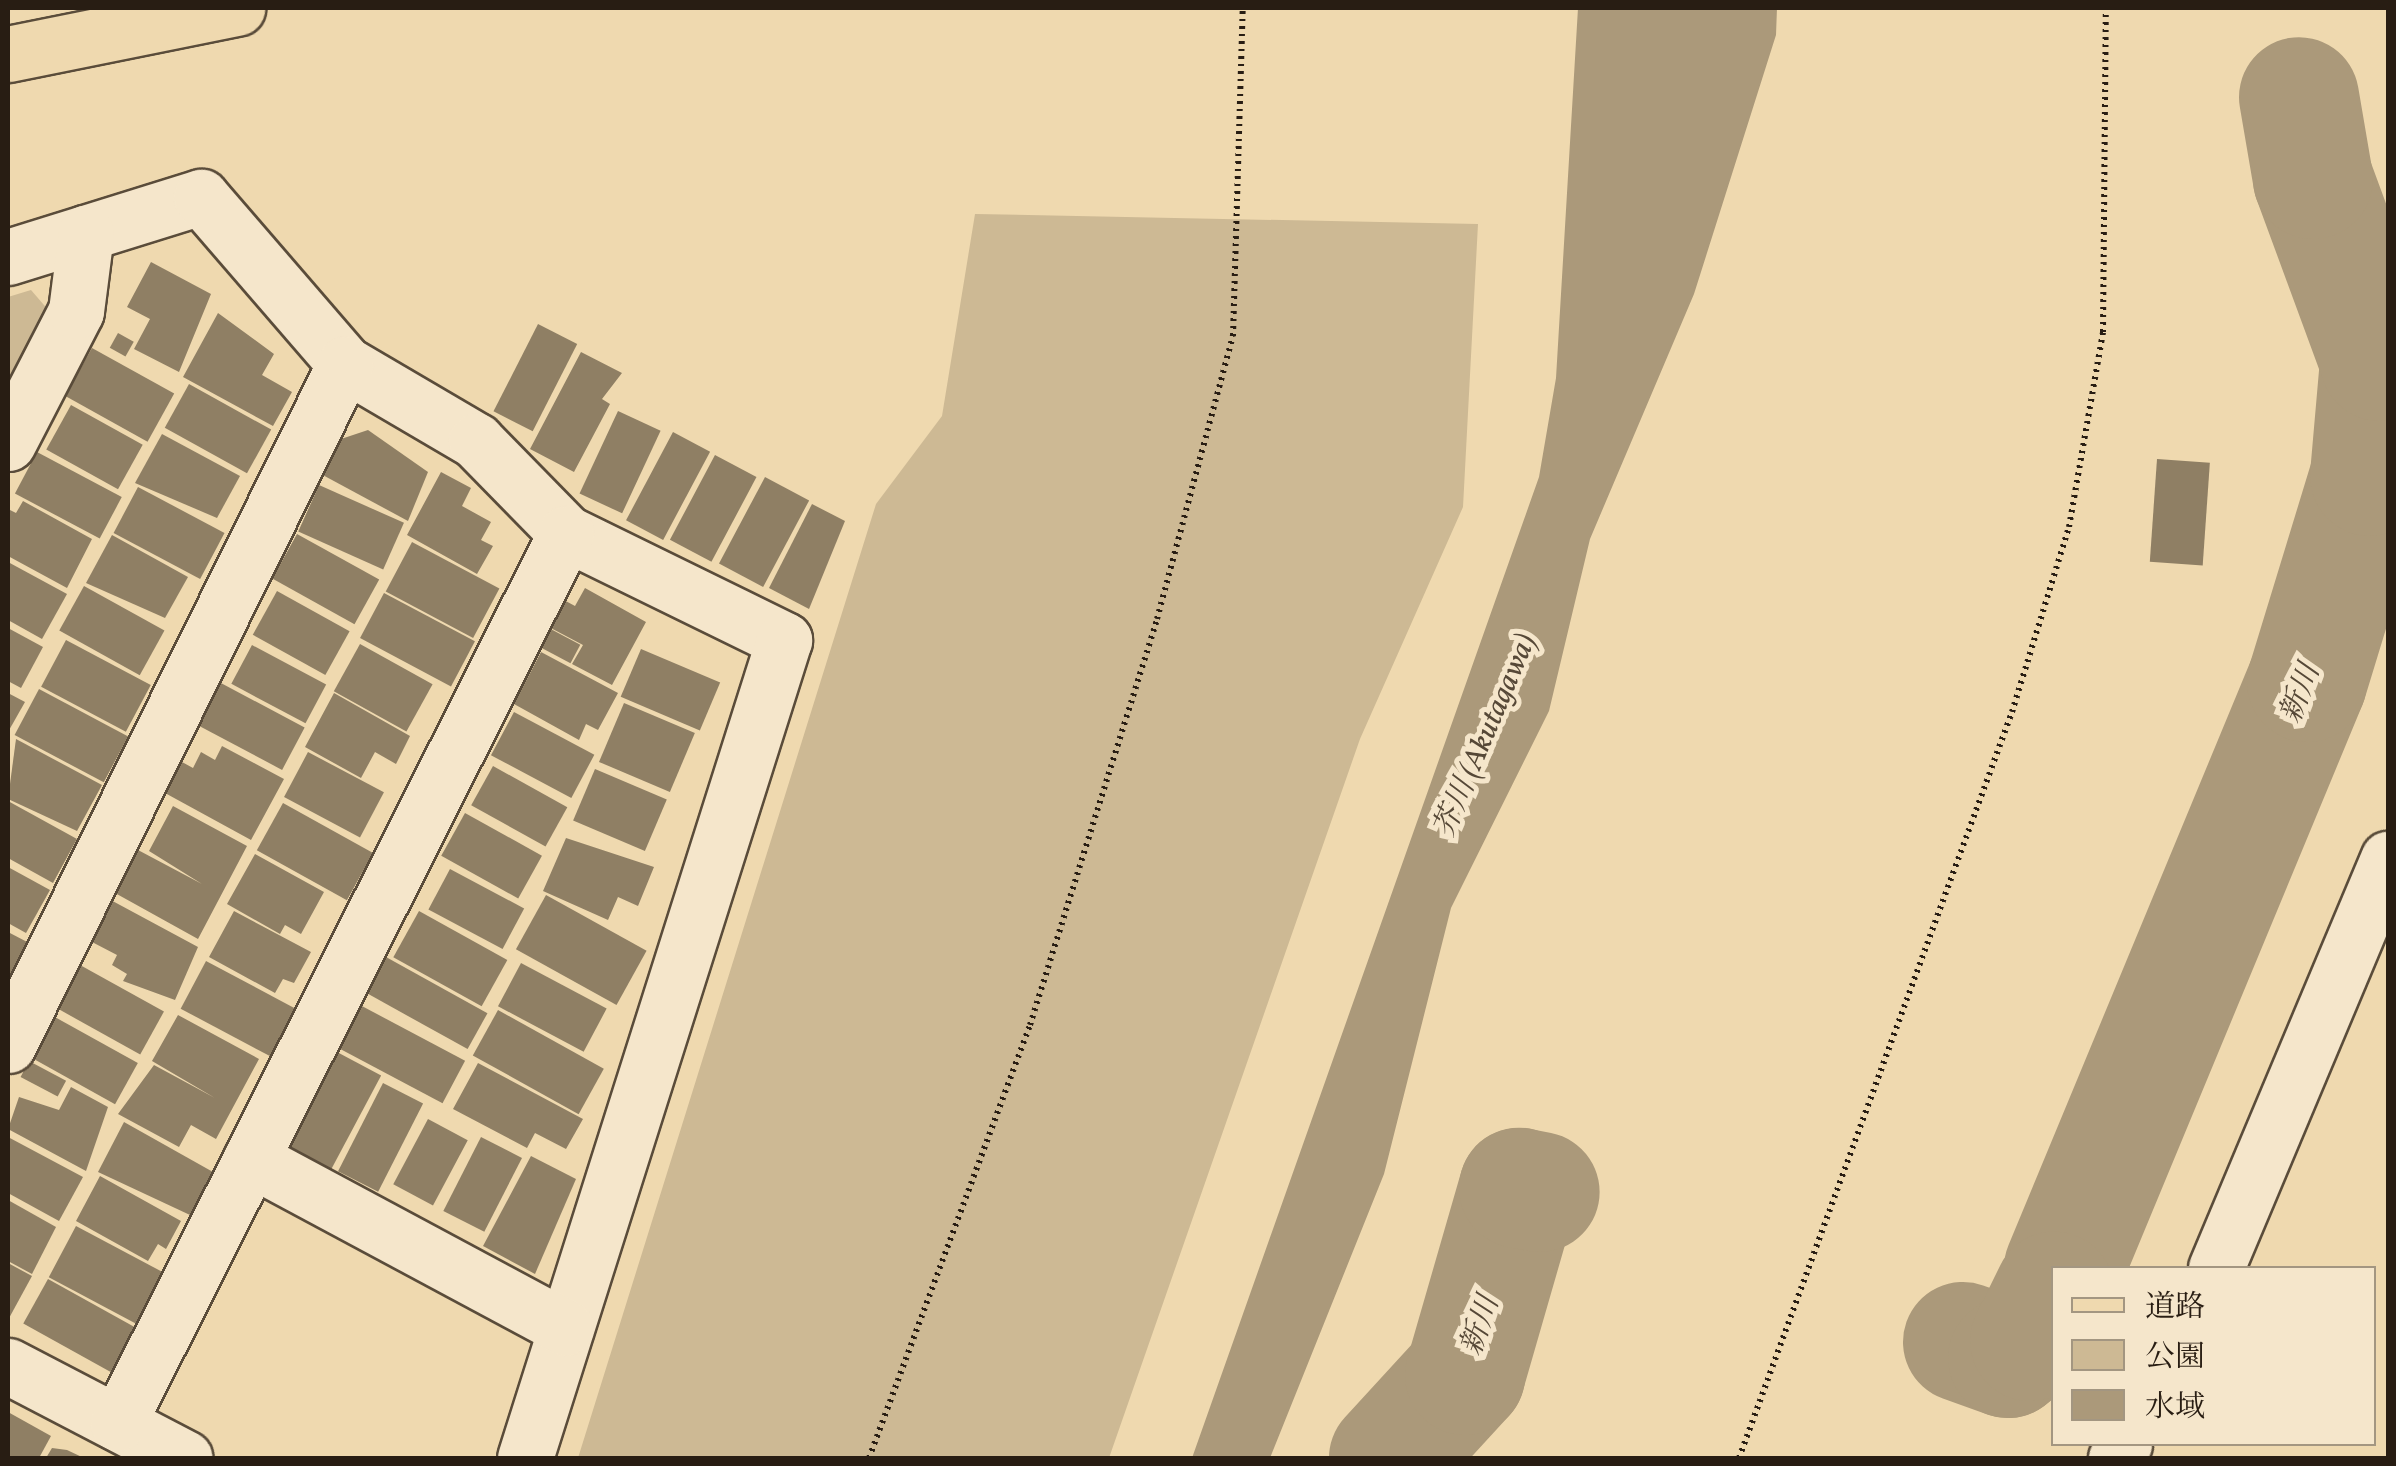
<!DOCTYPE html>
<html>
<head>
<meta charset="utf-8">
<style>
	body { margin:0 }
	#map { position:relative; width:2396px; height:1466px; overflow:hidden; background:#efd9af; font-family:Vollkorn,"Noto Serif JP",serif }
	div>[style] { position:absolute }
	.green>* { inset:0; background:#cdb994 }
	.water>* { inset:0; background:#ab997a }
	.river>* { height:120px; margin:-60px; padding:0 60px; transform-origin:60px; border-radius:60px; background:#ab997a }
	.building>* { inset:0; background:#8f7f64; transform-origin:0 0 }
	.path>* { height:6px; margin-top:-3px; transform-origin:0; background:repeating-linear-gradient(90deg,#281d13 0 2.5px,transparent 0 7.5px) }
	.roads { filter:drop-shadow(2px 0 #5a4c3a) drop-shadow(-2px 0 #5a4c3a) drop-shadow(0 2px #5a4c3a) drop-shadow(0 -2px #5a4c3a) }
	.street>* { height:55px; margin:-27.5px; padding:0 27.5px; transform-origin:27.5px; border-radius:27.5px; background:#f5e6cb }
	.secondary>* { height:55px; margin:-27.5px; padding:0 27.5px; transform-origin:27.5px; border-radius:27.5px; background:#f5e6cb }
	.primary>* { height:55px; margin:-27.5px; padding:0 27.5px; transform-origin:27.5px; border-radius:27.5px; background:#efd9af }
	span { translate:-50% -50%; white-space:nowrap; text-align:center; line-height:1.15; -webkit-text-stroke:10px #f5e6cb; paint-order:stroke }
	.water-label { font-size:30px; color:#564837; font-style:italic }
	.frame { position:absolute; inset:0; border:10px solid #281d13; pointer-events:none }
	.legend { position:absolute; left:2051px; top:1266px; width:325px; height:180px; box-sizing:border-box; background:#f5e6cb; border:2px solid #a39681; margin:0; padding:12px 18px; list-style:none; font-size:30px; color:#281d13 }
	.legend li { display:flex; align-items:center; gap:20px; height:50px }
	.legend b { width:50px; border:2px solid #a39681 }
</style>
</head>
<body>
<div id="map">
	<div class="green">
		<i style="clip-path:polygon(975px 214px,1478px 224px,1463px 507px,1360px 739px,1109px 1458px,578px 1458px,876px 504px,942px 416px)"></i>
		<i style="clip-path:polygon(31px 290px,50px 312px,8px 398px,8px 297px)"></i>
	</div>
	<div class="water">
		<i style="clip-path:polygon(1578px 8px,1777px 8px,1776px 35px,1694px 294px,1590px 539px,1549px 711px,1451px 908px,1384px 1174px,1270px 1458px,1192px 1458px,1539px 477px,1556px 378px)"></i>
	</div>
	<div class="river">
		<i style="left:2064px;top:1268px;width:634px;rotate:-67.48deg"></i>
		<i style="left:2307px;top:682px;width:215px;rotate:-73deg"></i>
		<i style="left:2370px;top:476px;width:115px;rotate:-85deg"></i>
		<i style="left:2380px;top:361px;width:194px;rotate:-110.2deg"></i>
		<i style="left:2313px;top:179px;width:83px;rotate:-99.7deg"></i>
		<i style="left:1963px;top:1342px;width:48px;rotate:19.6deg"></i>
		<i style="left:2008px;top:1358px;width:28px;rotate:-38deg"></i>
		<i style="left:2030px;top:1341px;width:55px;rotate:-63.9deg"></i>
		<i style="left:1389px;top:1458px;width:113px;rotate:-47.5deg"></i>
		<i style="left:1465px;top:1375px;width:195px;rotate:-73.9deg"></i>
		<i style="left:1519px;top:1188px;width:21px;rotate:11deg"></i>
	</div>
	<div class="building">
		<i style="clip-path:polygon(151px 262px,211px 294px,179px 372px,134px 349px,150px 319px,127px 307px)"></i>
		<i style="clip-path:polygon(218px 313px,274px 354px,262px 375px,292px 392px,273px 426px,183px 377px)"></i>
		<i style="left:538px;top:324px;width:44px;height:98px;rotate:27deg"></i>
		<i style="left:118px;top:333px;width:18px;height:17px;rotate:29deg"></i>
		<i style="left:92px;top:348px;width:94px;height:55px;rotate:29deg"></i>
		<i style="clip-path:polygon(581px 352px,622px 373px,602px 399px,610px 404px,574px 472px,530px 449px)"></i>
		<i style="left:189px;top:384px;width:94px;height:50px;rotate:29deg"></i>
		<i style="left:71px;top:405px;width:82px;height:51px;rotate:29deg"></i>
		<i style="left:618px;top:411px;width:47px;height:91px;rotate:25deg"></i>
		<i style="clip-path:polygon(368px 430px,428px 472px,408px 521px,319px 473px,338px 440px)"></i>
		<i style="left:673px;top:432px;width:42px;height:100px;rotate:28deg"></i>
		<i style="clip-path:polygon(162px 434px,240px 476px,217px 518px,135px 483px)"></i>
		<i style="left:37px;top:452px;width:96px;height:47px;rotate:28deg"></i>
		<i style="left:715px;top:455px;width:47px;height:96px;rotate:28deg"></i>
		<i style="left:2157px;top:459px;width:53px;height:103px;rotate:4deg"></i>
		<i style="clip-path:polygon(441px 472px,471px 488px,462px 506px,491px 522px,481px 540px,493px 546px,477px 574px,407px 535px)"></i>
		<i style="left:765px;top:477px;width:50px;height:98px;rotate:28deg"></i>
		<i style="left:319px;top:485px;width:93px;height:51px;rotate:24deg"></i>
		<i style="left:138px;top:487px;width:98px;height:52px;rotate:28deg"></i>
		<i style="clip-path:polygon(23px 501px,92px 539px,67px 588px,8px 556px,8px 509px,16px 513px)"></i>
		<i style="clip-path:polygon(812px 504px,845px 521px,809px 609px,769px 588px)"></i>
		<i style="left:297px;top:534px;width:94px;height:51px;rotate:29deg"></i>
		<i style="clip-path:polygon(112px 535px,188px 577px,165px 618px,86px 583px)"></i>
		<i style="left:412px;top:542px;width:99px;height:56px;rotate:28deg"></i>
		<i style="clip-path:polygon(8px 562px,67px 594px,42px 639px,8px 620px)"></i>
		<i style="left:84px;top:586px;width:92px;height:51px;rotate:29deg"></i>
		<i style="clip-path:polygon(585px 588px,646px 622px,612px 685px,572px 664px,583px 645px,547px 626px,562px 599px,575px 606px)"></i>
		<i style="left:277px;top:591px;width:83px;height:50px;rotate:29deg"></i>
		<i style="left:384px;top:593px;width:103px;height:51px;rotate:28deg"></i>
		<i style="left:545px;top:626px;width:40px;height:21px;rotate:28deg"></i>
		<i style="clip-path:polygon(8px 628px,43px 647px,21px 688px,8px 681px)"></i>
		<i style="left:66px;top:640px;width:96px;height:53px;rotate:28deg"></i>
		<i style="left:360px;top:644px;width:83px;height:54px;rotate:29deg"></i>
		<i style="left:252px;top:645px;width:84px;height:44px;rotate:28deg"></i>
		<i style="left:641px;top:649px;width:86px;height:52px;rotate:23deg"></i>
		<i style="clip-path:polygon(541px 652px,618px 693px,598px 730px,586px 724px,579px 740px,514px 704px)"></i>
		<i style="left:219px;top:682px;width:97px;height:48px;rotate:28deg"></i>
		<i style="left:39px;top:689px;width:101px;height:52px;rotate:28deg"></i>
		<i style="clip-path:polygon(8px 693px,25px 702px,8px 732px)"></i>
		<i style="clip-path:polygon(334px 693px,410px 736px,396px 764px,375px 752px,361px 778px,305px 747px)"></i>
		<i style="left:624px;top:703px;width:77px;height:64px;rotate:23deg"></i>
		<i style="left:514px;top:712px;width:91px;height:49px;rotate:28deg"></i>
		<i style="clip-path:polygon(16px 739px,102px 785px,77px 831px,8px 799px)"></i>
		<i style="clip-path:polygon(222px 746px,284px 779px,251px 840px,165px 793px,182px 762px,193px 768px,201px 752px,215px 760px)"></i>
		<i style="left:308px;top:752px;width:86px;height:51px;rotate:28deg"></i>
		<i style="left:493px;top:766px;width:85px;height:45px;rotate:29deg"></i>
		<i style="left:595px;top:769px;width:78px;height:56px;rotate:23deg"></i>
		<i style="clip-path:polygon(8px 801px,77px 839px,53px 883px,8px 858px)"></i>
		<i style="left:283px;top:803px;width:103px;height:54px;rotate:29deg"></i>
		<i style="clip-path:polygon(173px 806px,247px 846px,198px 939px,115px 893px,138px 850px,202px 884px,149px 851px)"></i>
		<i style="left:465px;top:813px;width:88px;height:49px;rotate:29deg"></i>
		<i style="clip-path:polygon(566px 838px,654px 867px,638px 906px,618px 897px,608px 920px,543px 891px)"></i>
		<i style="clip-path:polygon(255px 854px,324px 892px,301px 934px,285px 925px,280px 934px,227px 904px)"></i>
		<i style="clip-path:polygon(8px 867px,50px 890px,26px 933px,8px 923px)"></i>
		<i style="left:450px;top:869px;width:84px;height:46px;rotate:28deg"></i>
		<i style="left:546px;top:895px;width:115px;height:62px;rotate:29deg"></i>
		<i style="clip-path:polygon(107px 898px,198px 947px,175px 1000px,123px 981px,127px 974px,112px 965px,117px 955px,92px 942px)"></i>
		<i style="clip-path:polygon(234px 911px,311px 952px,294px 983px,283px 979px,275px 993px,209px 957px)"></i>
		<i style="left:419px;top:911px;width:101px;height:53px;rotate:29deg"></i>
		<i style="clip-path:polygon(8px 932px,31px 944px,8px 986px)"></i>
		<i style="left:386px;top:957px;width:116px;height:41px;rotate:29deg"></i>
		<i style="left:206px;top:961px;width:101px;height:54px;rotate:28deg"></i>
		<i style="left:521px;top:963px;width:97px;height:49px;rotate:28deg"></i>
		<i style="left:80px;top:965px;width:96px;height:49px;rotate:29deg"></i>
		<i style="left:360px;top:1005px;width:119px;height:48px;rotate:28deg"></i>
		<i style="left:498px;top:1010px;width:121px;height:52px;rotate:29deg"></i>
		<i style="clip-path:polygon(178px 1015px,259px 1059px,216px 1139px,191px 1125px,179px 1147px,118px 1114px,154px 1065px,215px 1098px,152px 1061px)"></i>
		<i style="left:53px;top:1016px;width:97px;height:47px;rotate:29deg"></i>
		<i style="left:337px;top:1052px;width:50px;height:106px;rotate:28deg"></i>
		<i style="left:29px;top:1061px;width:42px;height:18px;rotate:28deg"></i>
		<i style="clip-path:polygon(478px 1063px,583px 1119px,566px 1149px,535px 1133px,527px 1148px,453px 1109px)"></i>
		<i style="left:383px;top:1083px;width:45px;height:99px;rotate:27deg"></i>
		<i style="clip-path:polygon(71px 1087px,108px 1107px,86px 1171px,8px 1129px,19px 1097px,59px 1110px)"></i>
		<i style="left:428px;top:1119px;width:45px;height:74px;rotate:28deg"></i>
		<i style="clip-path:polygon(124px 1122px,213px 1172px,190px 1215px,98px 1172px)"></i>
		<i style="clip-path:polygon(8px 1137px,83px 1177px,59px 1221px,8px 1193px)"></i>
		<i style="left:481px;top:1137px;width:46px;height:83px;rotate:27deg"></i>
		<i style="clip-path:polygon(531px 1156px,576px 1179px,535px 1274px,483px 1246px)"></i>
		<i style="clip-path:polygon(100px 1176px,181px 1221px,166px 1249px,158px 1244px,148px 1261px,76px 1221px)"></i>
		<i style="clip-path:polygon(8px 1200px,56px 1227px,32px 1274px,8px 1261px)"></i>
		<i style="left:76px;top:1226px;width:100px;height:58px;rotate:28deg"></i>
		<i style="clip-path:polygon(8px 1263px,32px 1276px,8px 1320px)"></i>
		<i style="left:48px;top:1279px;width:102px;height:51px;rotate:29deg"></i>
		<i style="clip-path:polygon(8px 1412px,51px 1436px,39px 1458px,8px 1458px)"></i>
		<i style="clip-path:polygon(52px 1448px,67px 1450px,84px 1458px,46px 1458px)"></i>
	</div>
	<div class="path">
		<i style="left:869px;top:1458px;width:462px;rotate:-69.6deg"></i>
		<i style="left:1030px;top:1025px;width:425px;rotate:-72.6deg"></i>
		<i style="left:1157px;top:619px;width:293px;rotate:-75deg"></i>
		<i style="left:1233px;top:336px;width:328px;rotate:-88.3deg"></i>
		<i style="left:1739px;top:1458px;width:794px;rotate:-69.9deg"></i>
		<i style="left:2012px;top:712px;width:194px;rotate:-72.9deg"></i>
		<i style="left:2069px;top:527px;width:198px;rotate:-80.1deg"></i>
		<i style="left:2103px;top:332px;width:324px;rotate:-89.5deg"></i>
	</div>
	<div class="roads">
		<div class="street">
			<i style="left:8px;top:257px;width:202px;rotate:-17.3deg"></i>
			<i style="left:201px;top:197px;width:221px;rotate:49.2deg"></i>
			<i style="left:345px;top:364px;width:152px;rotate:30.4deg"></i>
			<i style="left:476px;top:441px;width:129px;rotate:45.6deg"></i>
			<i style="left:566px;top:533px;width:243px;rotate:26.1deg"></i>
			<i style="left:784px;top:640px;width:858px;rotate:107.57deg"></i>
			<i style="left:8px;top:443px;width:148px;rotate:-62.7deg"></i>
			<i style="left:76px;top:311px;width:79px;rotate:-82.7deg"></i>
			<i style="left:8px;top:1045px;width:760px;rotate:-63.67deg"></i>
			<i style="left:251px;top:1159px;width:357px;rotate:28.2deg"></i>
			<i style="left:8px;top:1366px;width:199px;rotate:27.5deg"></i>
			<i style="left:118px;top:1423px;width:996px;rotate:-63.28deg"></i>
		</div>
		<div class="secondary">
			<i style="left:2216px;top:1268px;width:444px;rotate:-67.2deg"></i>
			<i style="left:2116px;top:1458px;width:16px;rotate:-60deg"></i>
		</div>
		<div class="primary">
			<i style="left:8px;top:54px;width:234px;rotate:-11.4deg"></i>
		</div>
	</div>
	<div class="water-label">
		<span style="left:2301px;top:694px;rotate:-69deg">新川</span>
		<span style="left:1486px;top:736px;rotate:-67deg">芥川 (Akutagawa)</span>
		<span style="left:1481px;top:1326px;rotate:-71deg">新川</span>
	</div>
	<div class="frame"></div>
	<ul class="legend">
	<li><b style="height:12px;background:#efd9af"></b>道路</li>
	<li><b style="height:28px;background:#cdb994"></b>公園</li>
	<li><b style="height:28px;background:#ab997a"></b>水域</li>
	</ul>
</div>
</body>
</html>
